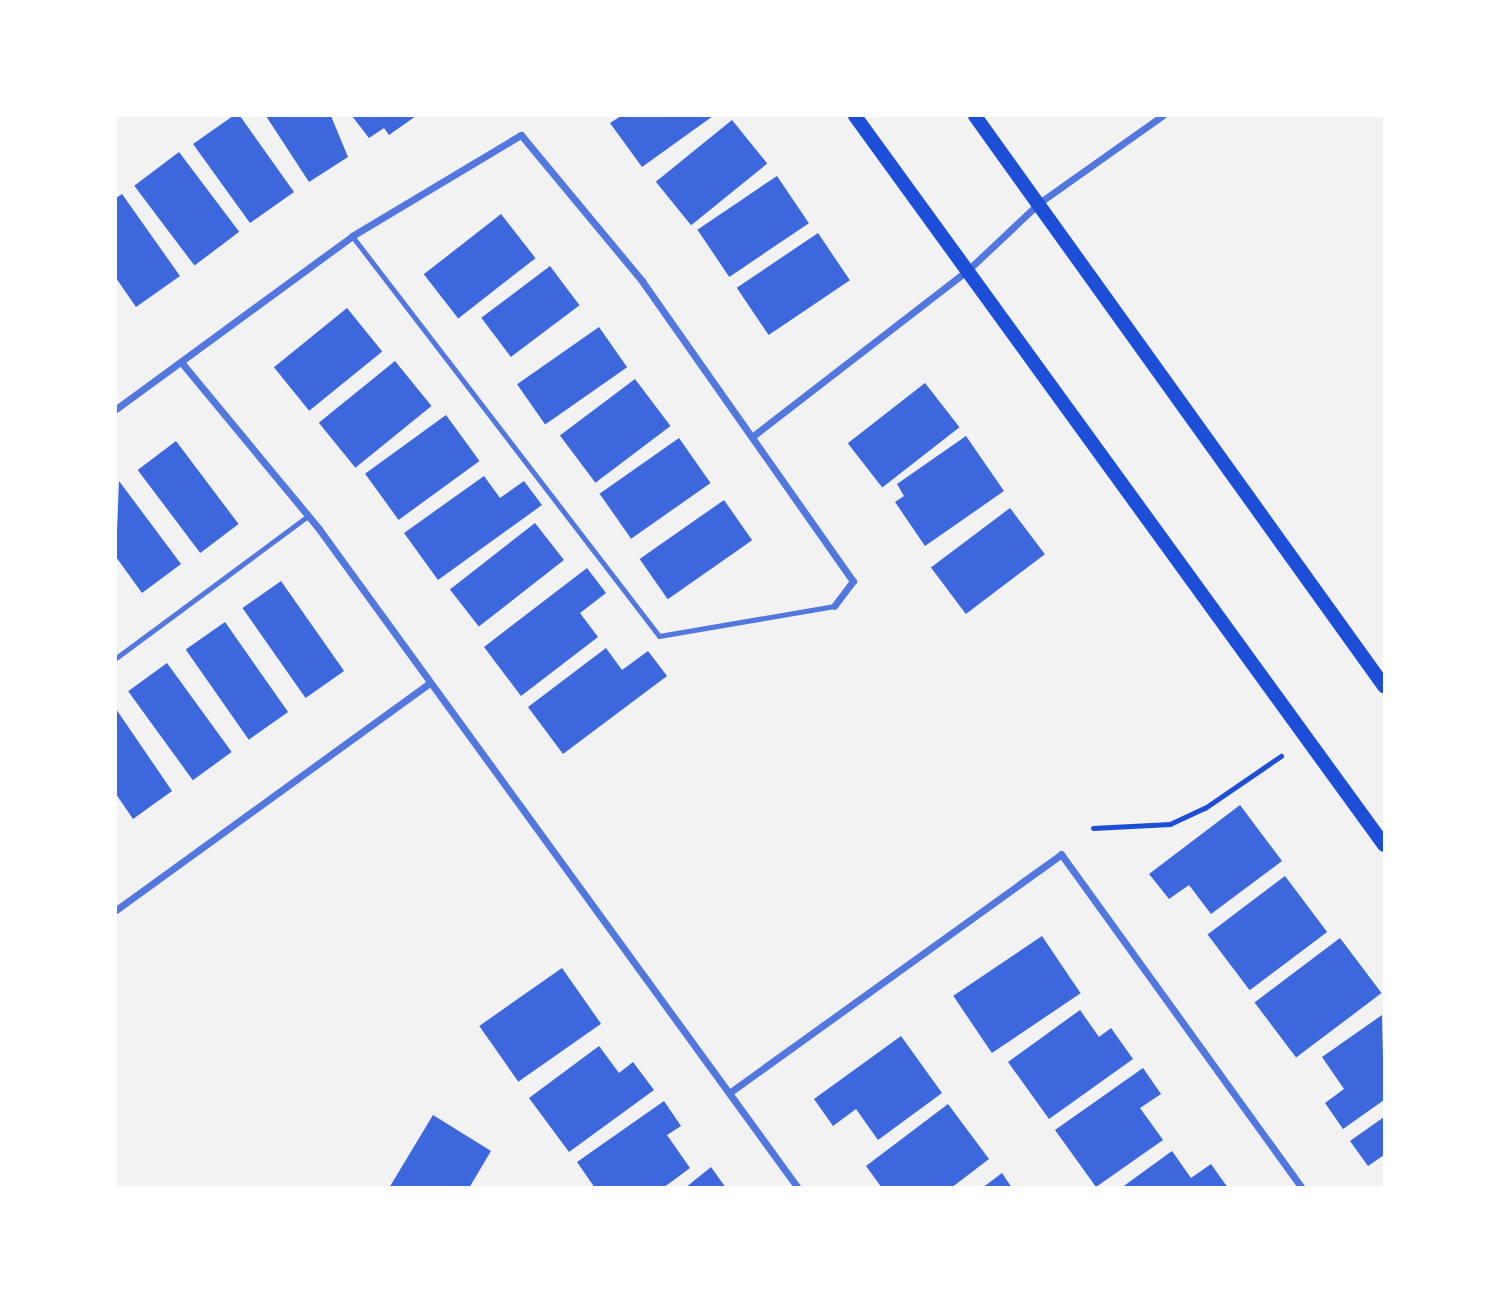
<!DOCTYPE html>
<html>
<head>
<meta charset="utf-8">
<style>
	body { margin:0 }
	#map { position:relative; width:1500px; height:1303px; overflow:hidden; background:#f2f2f2; font-family:Helvetica,sans-serif }
	div>[style] { position:absolute }
	.building>* { inset:0; background:#3d67dc; transform-origin:0 0 }
	.path>* { height:4.5px; margin:-2.25px; padding:0 2.25px; transform-origin:2.25px; border-radius:2.25px; background:#1d4ed8 }
	.service>* { height:5px; margin:-2.5px; padding:0 2.5px; transform-origin:2.5px; border-radius:2.5px; background:#5277de }
	.minor>* { height:7px; margin:-3.5px; padding:0 3.5px; transform-origin:3.5px; border-radius:3.5px; background:#5277de }
	.secondary>* { height:14px; margin:-7px; padding:0 7px; transform-origin:7px; border-radius:7px; background:#1d4ed8 }
	span { translate:-50% -50%; white-space:nowrap; text-align:center; line-height:1.15; -webkit-text-stroke:7px #fff; paint-order:stroke }
	.frame { position:absolute; inset:0; border:117px solid #fff; pointer-events:none }
</style>
</head>
<body>
<div id="map">
	<div class="building">
		<i style="clip-path:polygon(233px 116px,240px 116px,294px 192px,250px 223px,193px 144px)"></i>
		<i style="clip-path:polygon(266px 116px,331px 116px,348px 157px,309px 182px)"></i>
		<i style="clip-path:polygon(352px 116px,416px 116px,389px 135px,384px 128px,369px 138px)"></i>
		<i style="clip-path:polygon(621px 116px,713px 116px,642px 167px,610px 123px)"></i>
		<i style="left:732px;top:120px;width:56px;height:98px;rotate:51deg"></i>
		<i style="left:179px;top:152px;width:100px;height:56px;rotate:53deg"></i>
		<i style="left:777px;top:176px;width:57px;height:96px;rotate:56deg"></i>
		<i style="clip-path:polygon(122px 194px,180px 276px,136px 307px,116px 278px,116px 198px)"></i>
		<i style="left:501px;top:214px;width:56px;height:98px;rotate:52deg"></i>
		<i style="left:818px;top:233px;width:57px;height:98px;rotate:56deg"></i>
		<i style="left:550px;top:266px;width:49px;height:86px;rotate:53deg"></i>
		<i style="left:347px;top:308px;width:56px;height:94px;rotate:51deg"></i>
		<i style="left:599px;top:327px;width:49px;height:100px;rotate:55deg"></i>
		<i style="left:395px;top:361px;width:58px;height:98px;rotate:51deg"></i>
		<i style="left:635px;top:379px;width:59px;height:94px;rotate:53deg"></i>
		<i style="left:925px;top:383px;width:56px;height:98px;rotate:52deg"></i>
		<i style="left:446px;top:415px;width:57px;height:100px;rotate:54deg"></i>
		<i style="clip-path:polygon(966px 436px,1004px 491px,925px 546px,895px 502px,904px 496px,897px 484px)"></i>
		<i style="left:679px;top:438px;width:55px;height:97px;rotate:55deg"></i>
		<i style="left:176px;top:441px;width:104px;height:48px;rotate:53deg"></i>
		<i style="clip-path:polygon(484px 476px,500px 498px,524px 481px,542px 505px,438px 580px,404px 533px)"></i>
		<i style="clip-path:polygon(119px 481px,181px 564px,142px 593px,116px 557px)"></i>
		<i style="left:724px;top:500px;width:49px;height:103px;rotate:55deg"></i>
		<i style="left:1010px;top:508px;width:58px;height:99px;rotate:53deg"></i>
		<i style="left:535px;top:523px;width:47px;height:108px;rotate:52deg"></i>
		<i style="clip-path:polygon(587px 568px,606px 593px,580px 613px,598px 637px,521px 696px,484px 647px)"></i>
		<i style="left:281px;top:581px;width:110px;height:47px;rotate:55deg"></i>
		<i style="left:225px;top:622px;width:110px;height:48px;rotate:55deg"></i>
		<i style="clip-path:polygon(606px 648px,622px 670px,648px 651px,667px 676px,563px 754px,528px 707px)"></i>
		<i style="left:167px;top:663px;width:110px;height:48px;rotate:54deg"></i>
		<i style="clip-path:polygon(116px 709px,172px 791px,133px 819px,116px 794px)"></i>
		<i style="clip-path:polygon(1240px 805px,1282px 861px,1211px 914px,1189px 885px,1169px 899px,1149px 874px)"></i>
		<i style="left:1285px;top:876px;width:70px;height:97px;rotate:53deg"></i>
		<i style="left:1042px;top:936px;width:69px;height:107px;rotate:56deg"></i>
		<i style="left:1340px;top:938px;width:69px;height:107px;rotate:53deg"></i>
		<i style="left:562px;top:968px;width:68px;height:101px;rotate:55deg"></i>
		<i style="clip-path:polygon(1080px 1010px,1099px 1037px,1111px 1028px,1133px 1059px,1049px 1119px,1008px 1062px)"></i>
		<i style="clip-path:polygon(1382px 1015px,1384px 1100px,1343px 1129px,1325px 1103px,1344px 1089px,1322px 1057px)"></i>
		<i style="clip-path:polygon(901px 1036px,942px 1093px,878px 1140px,856px 1109px,833px 1126px,814px 1099px)"></i>
		<i style="clip-path:polygon(599px 1046px,619px 1073px,633px 1062px,654px 1090px,569px 1152px,529px 1098px)"></i>
		<i style="clip-path:polygon(1143px 1068px,1161px 1094px,1140px 1108px,1163px 1140px,1096px 1187px,1055px 1130px)"></i>
		<i style="clip-path:polygon(664px 1101px,681px 1126px,667px 1135px,690px 1168px,663px 1188px,595px 1188px,577px 1162px)"></i>
		<i style="clip-path:polygon(948px 1104px,989px 1159px,951px 1188px,882px 1188px,866px 1166px)"></i>
		<i style="clip-path:polygon(433px 1115px,491px 1151px,469px 1188px,389px 1188px)"></i>
		<i style="clip-path:polygon(1384px 1117px,1384px 1155px,1368px 1166px,1350px 1141px)"></i>
		<i style="clip-path:polygon(1172px 1151px,1191px 1178px,1211px 1164px,1228px 1188px,1121px 1188px)"></i>
		<i style="clip-path:polygon(711px 1167px,726px 1188px,685px 1188px)"></i>
		<i style="clip-path:polygon(1002px 1173px,1012px 1188px,982px 1188px)"></i>
	</div>
	<div class="path">
		<i style="left:1093px;top:828px;width:77px;rotate:-3deg"></i>
		<i style="left:1170px;top:824px;width:38px;rotate:-25deg"></i>
		<i style="left:1205px;top:808px;width:92px;rotate:-34.4deg"></i>
	</div>
	<div class="service">
		<i style="left:352px;top:236px;width:504px;rotate:52.49deg"></i>
		<i style="left:659px;top:636px;width:178px;rotate:-9.7deg"></i>
		<i style="left:116px;top:658px;width:239px;rotate:-36.5deg"></i>
	</div>
	<div class="minor">
		<i style="left:181px;top:362px;width:217px;rotate:50.4deg"></i>
		<i style="left:319px;top:529px;width:815px;rotate:53.99deg"></i>
		<i style="left:116px;top:409px;width:293px;rotate:-36.2deg"></i>
		<i style="left:352px;top:236px;width:197px;rotate:-30.9deg"></i>
		<i style="left:521px;top:135px;width:190px;rotate:50.3deg"></i>
		<i style="left:642px;top:281px;width:367px;rotate:54.9deg"></i>
		<i style="left:853px;top:581px;width:31px;rotate:127deg"></i>
		<i style="left:753px;top:436px;width:272px;rotate:-37.7deg"></i>
		<i style="left:968px;top:270px;width:98px;rotate:-43.3deg"></i>
		<i style="left:1039px;top:203px;width:151px;rotate:-35.3deg"></i>
		<i style="left:116px;top:910px;width:387px;rotate:-35.9deg"></i>
		<i style="left:729px;top:1093px;width:409px;rotate:-35.7deg"></i>
		<i style="left:1061px;top:854px;width:412px;rotate:54.2deg"></i>
	</div>
	<div class="secondary">
		<i style="left:855px;top:116px;width:901px;rotate:54.03deg"></i>
		<i style="left:975px;top:116px;width:702px;rotate:54.34deg"></i>
	</div>
	<div class="frame"></div>
</div>
</body>
</html>
